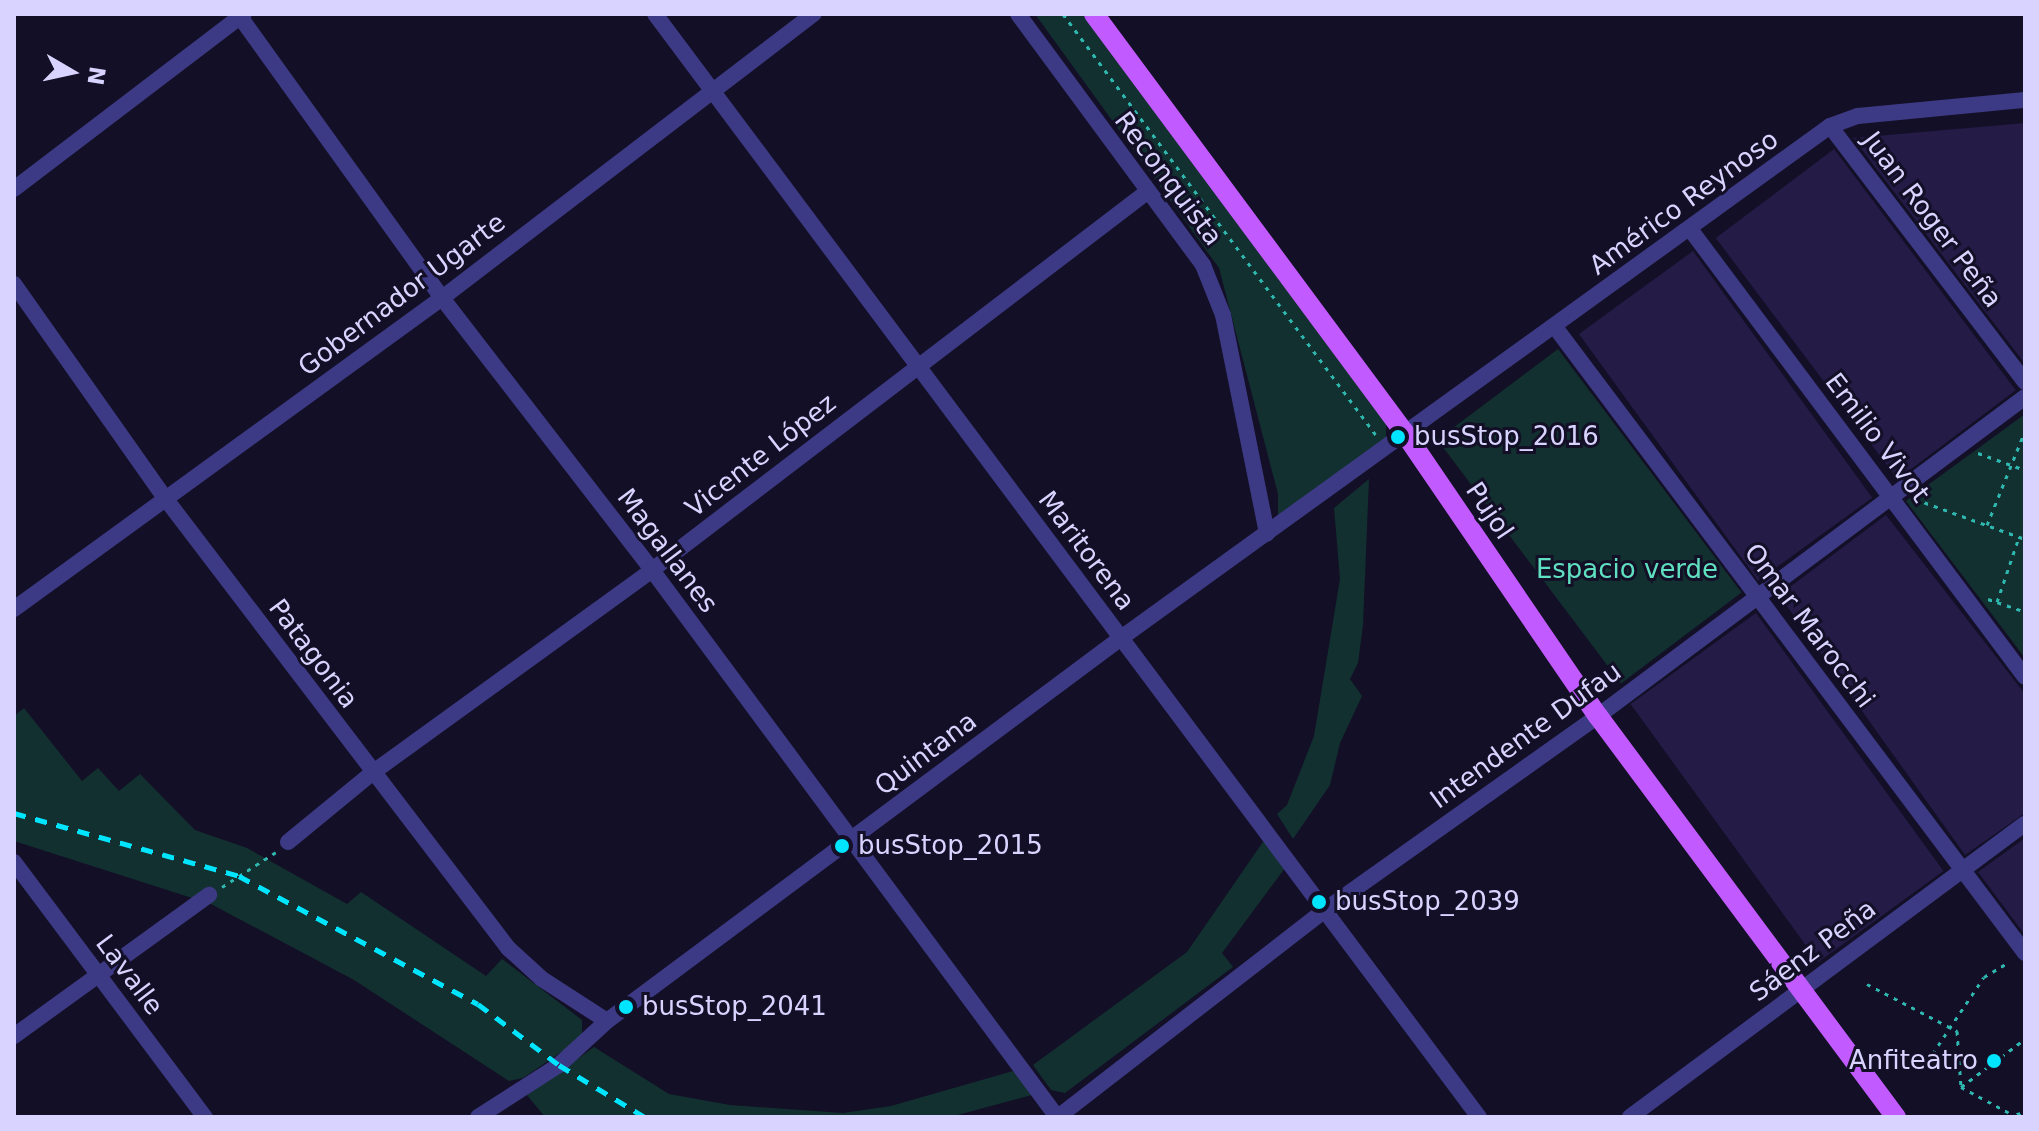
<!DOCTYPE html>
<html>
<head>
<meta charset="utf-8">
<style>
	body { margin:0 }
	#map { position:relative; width:2039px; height:1131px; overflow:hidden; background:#130f26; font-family:"DejaVu Sans",sans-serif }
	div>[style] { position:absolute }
	.green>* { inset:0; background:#12302f; transform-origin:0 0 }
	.building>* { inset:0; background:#241b47; transform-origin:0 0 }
	.path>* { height:3px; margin-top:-1.5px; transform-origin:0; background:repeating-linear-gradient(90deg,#2fb8b0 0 4px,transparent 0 10px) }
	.minor>* { height:16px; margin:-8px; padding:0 8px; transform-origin:8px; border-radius:8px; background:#3d3a85 }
	.major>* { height:20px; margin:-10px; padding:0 10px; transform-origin:10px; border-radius:10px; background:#c25bff }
	.rail>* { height:5px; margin-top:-2.5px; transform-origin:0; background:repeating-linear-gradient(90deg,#00e5ff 0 12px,transparent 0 22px) }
	.dots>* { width:22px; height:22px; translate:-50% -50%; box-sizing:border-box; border:4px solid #130f26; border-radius:50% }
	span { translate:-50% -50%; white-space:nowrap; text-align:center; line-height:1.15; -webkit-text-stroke:6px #130f26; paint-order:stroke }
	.street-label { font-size:26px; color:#d9d4ff }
	.poi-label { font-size:26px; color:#d9d4ff }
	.left { translate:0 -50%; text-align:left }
	.right { translate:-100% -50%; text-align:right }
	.park-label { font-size:26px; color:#5fe0c0 }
	.frame { position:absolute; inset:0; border:16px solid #d9d4ff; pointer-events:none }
	.north { position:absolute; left:32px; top:32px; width:80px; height:80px; -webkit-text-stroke:6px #130f26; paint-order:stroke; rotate:99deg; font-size:22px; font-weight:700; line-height:32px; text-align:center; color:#d9d4ff }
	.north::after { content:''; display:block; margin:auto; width:28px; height:36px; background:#d9d4ff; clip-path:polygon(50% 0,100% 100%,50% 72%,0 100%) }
</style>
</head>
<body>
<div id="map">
	<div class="green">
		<i style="clip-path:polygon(1035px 14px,1083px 14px,1386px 419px,1386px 438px,1278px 517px,1278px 494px,1219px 268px)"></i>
		<i style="left:1558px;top:349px;width:305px;height:151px;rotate:53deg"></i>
		<i style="clip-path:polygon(2025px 414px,2025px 658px,1906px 501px)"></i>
		<i style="clip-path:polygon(1369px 479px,1363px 625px,1358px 663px,1350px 679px,1362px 696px,1340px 743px,1330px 785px,1293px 839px,1277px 814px,1287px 805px,1314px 736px,1340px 579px,1334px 508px)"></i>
		<i style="clip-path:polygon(24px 708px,82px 781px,98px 768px,119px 791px,140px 774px,195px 830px,247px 848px,347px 904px,361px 892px,486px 976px,502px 959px,582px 1020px,582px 1038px,523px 1078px,509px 1081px,354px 980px,211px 904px,14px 841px,14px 716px)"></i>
		<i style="clip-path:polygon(1265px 839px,1285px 868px,1222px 953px,1233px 967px,1065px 1093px,1051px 1090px,1033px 1065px,1187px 952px)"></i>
		<i style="clip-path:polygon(594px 1047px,669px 1094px,730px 1105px,843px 1113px,891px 1106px,1013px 1071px,1032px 1095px,950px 1117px,545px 1117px,527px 1095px)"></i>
	</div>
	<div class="building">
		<i style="clip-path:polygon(2025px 123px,2025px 364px,1853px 138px)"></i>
		<i style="left:1834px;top:149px;width:302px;height:148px;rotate:53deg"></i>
		<i style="left:1693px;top:251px;width:305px;height:141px;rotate:54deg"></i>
		<i style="clip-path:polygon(1886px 515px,2025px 694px,2025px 813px,1965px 855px,1779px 595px)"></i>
		<i style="left:1756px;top:613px;width:319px;height:155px;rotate:54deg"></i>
		<i style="clip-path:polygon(2025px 838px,2025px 935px,1978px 872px)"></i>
	</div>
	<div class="path">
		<i style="left:1063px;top:14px;width:525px;rotate:53.37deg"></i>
		<i style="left:1978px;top:453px;width:50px;rotate:19.9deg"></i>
		<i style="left:1915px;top:499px;width:117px;rotate:20deg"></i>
		<i style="left:1987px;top:525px;width:101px;rotate:-68deg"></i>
		<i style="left:1988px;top:599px;width:39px;rotate:19deg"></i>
		<i style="left:1997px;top:602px;width:69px;rotate:-71.3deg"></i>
		<i style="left:222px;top:887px;width:64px;rotate:-32.9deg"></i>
		<i style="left:1867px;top:984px;width:102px;rotate:27.6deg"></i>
		<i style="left:1957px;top:1031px;width:56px;rotate:85.9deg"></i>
		<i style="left:1961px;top:1087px;width:64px;rotate:28.2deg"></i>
		<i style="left:1927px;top:1062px;width:102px;rotate:-56.2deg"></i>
		<i style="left:1984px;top:977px;width:27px;rotate:-31deg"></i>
		<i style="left:1961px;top:1087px;width:80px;rotate:-36.9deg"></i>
		<i style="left:2007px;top:1117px;width:19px;rotate:-16deg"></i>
	</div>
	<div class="minor">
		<i style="left:238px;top:14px;width:350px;rotate:54.3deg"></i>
		<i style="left:442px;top:298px;width:344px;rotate:52.3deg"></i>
		<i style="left:652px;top:570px;width:681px;rotate:53.48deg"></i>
		<i style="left:655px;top:14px;width:1377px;rotate:53.24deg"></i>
		<i style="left:1018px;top:14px;width:312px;rotate:53.6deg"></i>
		<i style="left:1203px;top:265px;width:54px;rotate:68.2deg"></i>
		<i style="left:1223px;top:315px;width:223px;rotate:78.6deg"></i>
		<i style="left:1830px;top:126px;width:322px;rotate:52.7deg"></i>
		<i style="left:14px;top:189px;width:289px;rotate:-37.3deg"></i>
		<i style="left:1690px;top:229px;width:559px;rotate:53.21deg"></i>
		<i style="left:14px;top:284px;width:262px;rotate:54.8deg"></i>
		<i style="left:165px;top:498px;width:566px;rotate:52.68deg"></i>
		<i style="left:508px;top:948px;width:46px;rotate:42.4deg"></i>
		<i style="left:542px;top:979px;width:77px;rotate:32.9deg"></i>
		<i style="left:1555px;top:327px;width:783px;rotate:53.1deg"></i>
		<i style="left:14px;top:609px;width:529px;rotate:-36deg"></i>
		<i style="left:442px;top:298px;width:468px;rotate:-37.4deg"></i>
		<i style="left:288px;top:842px;width:109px;rotate:-39.4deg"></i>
		<i style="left:372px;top:773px;width:346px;rotate:-35.9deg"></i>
		<i style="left:652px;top:570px;width:623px;rotate:-37.37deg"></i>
		<i style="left:14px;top:862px;width:319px;rotate:53.2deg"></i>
		<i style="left:14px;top:1036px;width:241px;rotate:-35.9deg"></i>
		<i style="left:478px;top:1117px;width:96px;rotate:-32.7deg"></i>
		<i style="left:559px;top:1065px;width:65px;rotate:-42.5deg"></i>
		<i style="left:607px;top:1021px;width:641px;rotate:-36.69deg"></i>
		<i style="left:1121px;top:638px;width:875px;rotate:-35.83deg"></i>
		<i style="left:1830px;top:126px;width:30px;rotate:-20deg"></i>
		<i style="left:1858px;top:116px;width:168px;rotate:-5.5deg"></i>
		<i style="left:1058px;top:1117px;width:338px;rotate:-37.8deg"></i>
		<i style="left:1325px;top:910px;width:335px;rotate:-35.4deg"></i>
		<i style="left:1598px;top:716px;width:533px;rotate:-36.76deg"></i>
		<i style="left:1630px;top:1117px;width:492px;rotate:-36.6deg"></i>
	</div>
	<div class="major">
		<i style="left:1094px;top:14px;width:520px;rotate:53.44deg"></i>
		<i style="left:1404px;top:432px;width:344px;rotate:55.7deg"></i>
		<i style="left:1598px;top:716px;width:500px;rotate:53.4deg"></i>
	</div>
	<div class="rail">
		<i style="left:14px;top:813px;width:234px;rotate:15.6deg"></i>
		<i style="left:239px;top:876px;width:271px;rotate:28.2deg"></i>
		<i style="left:478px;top:1004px;width:101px;rotate:37deg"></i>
		<i style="left:559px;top:1065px;width:100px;rotate:31.2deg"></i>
	</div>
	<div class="dots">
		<i style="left:1398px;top:437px;background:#00e5ff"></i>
		<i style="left:842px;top:846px;background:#00e5ff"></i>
		<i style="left:1319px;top:902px;background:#00e5ff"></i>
		<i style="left:626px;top:1007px;background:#00e5ff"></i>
		<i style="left:1994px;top:1061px;background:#00e5ff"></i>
	</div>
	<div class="street-label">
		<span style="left:1168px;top:179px;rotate:53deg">Reconquista</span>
		<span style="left:1684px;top:203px;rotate:-36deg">Américo Reynoso</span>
		<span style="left:1932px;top:220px;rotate:53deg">Juan Roger Peña</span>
		<span style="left:402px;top:295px;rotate:-37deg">Gobernador Ugarte</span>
		<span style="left:1877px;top:438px;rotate:53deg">Emilio Vivot</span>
		<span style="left:761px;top:456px;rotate:-38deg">Vicente López</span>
		<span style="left:1489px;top:511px;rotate:56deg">Pujol</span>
		<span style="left:667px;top:551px;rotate:53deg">Magallanes</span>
		<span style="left:1086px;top:551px;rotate:53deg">Maritorena</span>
		<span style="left:1809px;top:626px;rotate:53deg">Omar Marocchi</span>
		<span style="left:313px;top:654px;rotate:53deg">Patagonia</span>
		<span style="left:1526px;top:736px;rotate:-36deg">Intendente Dufau</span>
		<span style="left:926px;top:754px;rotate:-37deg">Quintana</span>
		<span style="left:1813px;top:951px;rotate:-37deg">Sáenz Peña</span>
		<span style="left:129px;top:975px;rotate:53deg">Lavalle</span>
	</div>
	<div class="poi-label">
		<span class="left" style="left:1414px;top:437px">busStop_2016</span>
		<span class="left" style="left:858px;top:846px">busStop_2015</span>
		<span class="left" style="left:1335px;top:902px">busStop_2039</span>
		<span class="left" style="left:642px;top:1007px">busStop_2041</span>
		<span class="right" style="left:1978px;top:1061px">Anfiteatro</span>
	</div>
	<div class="park-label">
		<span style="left:1627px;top:570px">Espacio verde</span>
	</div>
	<div class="frame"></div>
	<div class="north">N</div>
</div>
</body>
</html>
